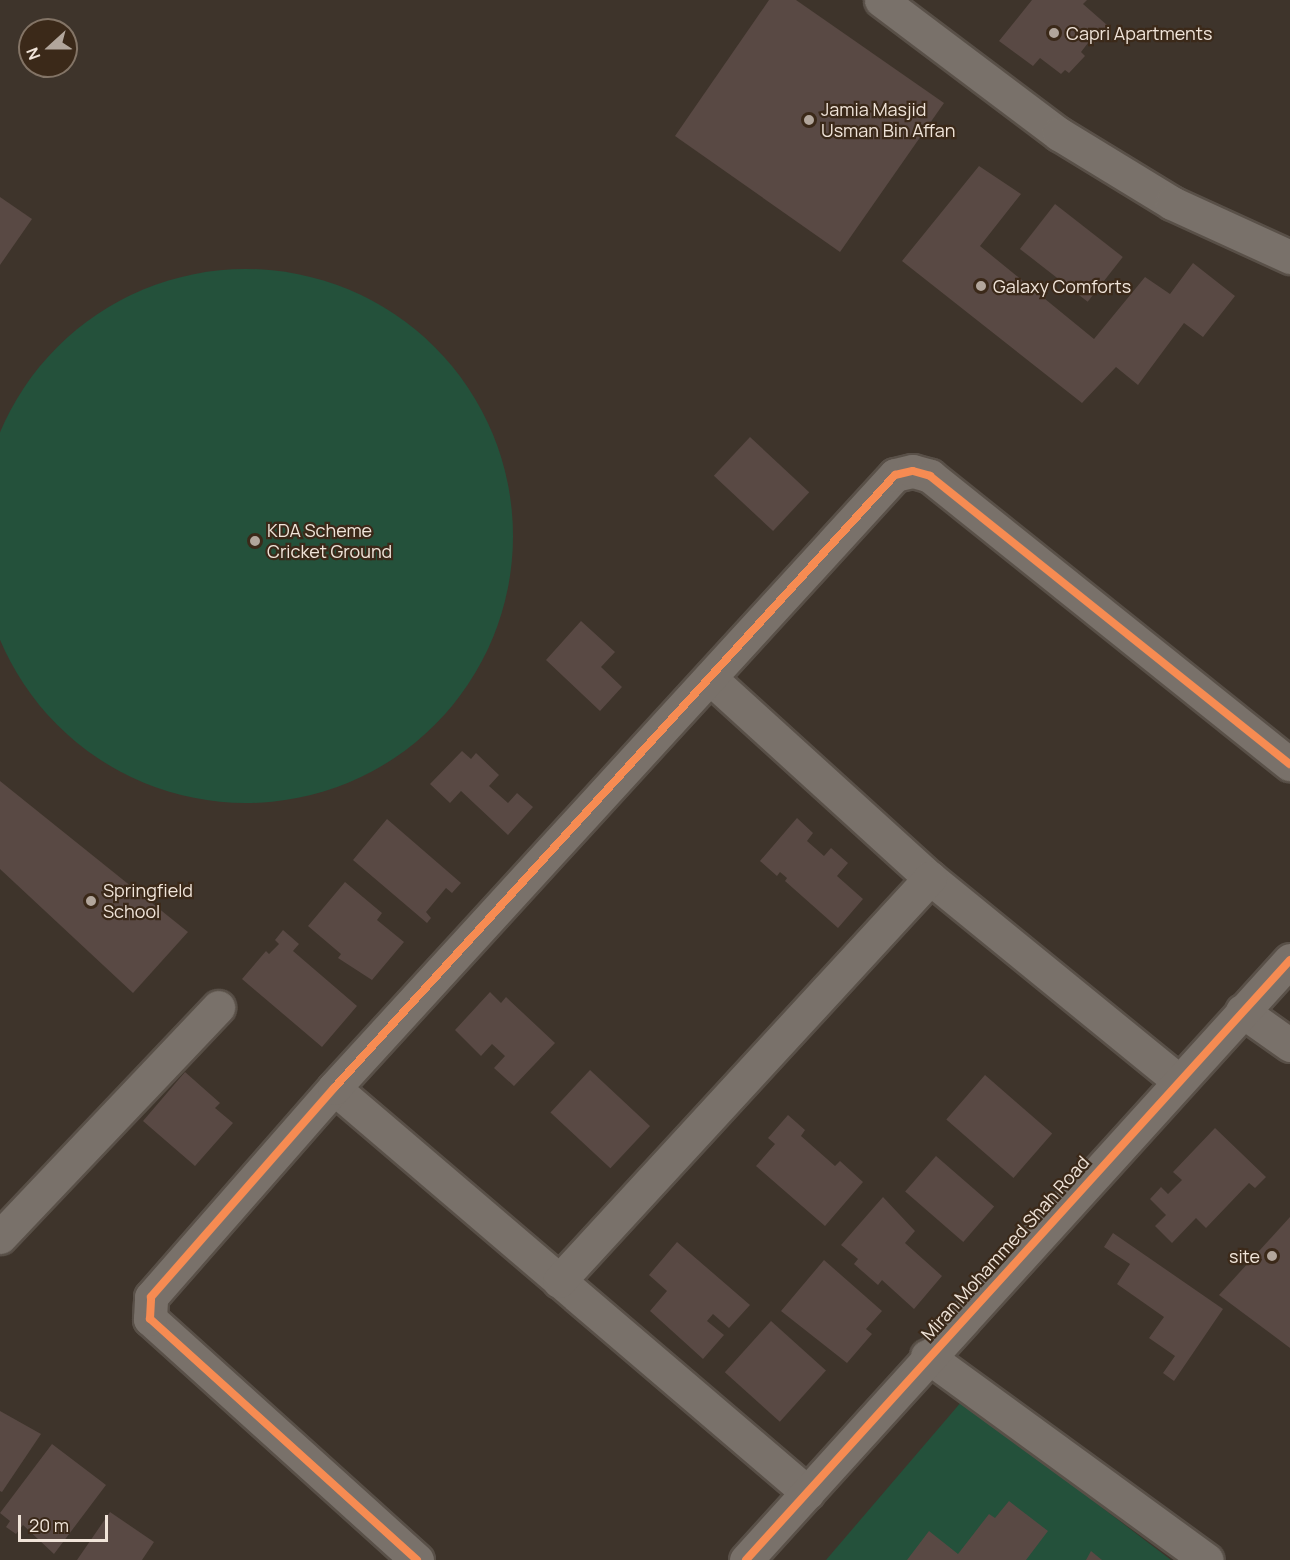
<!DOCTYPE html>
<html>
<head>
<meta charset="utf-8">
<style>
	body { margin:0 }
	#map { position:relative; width:1290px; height:1560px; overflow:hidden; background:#3e342b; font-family:Manrope,sans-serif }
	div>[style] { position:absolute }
	.green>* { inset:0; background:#24513b }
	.round { border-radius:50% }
	.building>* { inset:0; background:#594944; transform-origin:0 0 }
	.roads { filter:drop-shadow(2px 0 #595048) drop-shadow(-2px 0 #595048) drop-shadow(0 2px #595048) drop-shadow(0 -2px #595048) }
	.street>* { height:33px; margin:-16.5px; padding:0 16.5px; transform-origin:16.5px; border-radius:16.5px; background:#79716a }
	.secondary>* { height:33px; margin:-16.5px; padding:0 16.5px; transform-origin:16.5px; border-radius:16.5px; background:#79716a }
	.cycleway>* { height:8px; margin:-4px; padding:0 4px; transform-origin:4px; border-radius:4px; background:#f68b52 }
	.dots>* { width:16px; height:16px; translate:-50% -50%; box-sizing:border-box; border:3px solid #3b2919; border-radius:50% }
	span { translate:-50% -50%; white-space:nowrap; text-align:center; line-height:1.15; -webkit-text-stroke:4.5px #3b2919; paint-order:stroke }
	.poi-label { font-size:18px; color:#f0e4d9 }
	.left { translate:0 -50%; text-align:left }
	.right { translate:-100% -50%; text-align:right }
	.street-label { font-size:18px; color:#f0e4d9 }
	.north { position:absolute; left:18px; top:18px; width:60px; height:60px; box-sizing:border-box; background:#3b2919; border:2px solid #837466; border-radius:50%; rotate:249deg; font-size:16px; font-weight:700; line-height:24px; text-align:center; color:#f0e4d9 }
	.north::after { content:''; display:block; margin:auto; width:21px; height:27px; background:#b2a69c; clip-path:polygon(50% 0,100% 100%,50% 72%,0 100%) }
	.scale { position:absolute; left:18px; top:1515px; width:90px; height:27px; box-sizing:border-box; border:3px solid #f0e4d9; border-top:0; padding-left:8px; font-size:18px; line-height:21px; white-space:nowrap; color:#f0e4d9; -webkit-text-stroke:4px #3b2919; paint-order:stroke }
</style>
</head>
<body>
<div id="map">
	<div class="green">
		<i class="round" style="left:-21px;top:269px;width:534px;height:534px"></i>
		<i style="clip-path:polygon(962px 1401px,1171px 1560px,826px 1560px)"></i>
	</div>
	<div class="building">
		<i style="clip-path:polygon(769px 0,796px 0,944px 103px,840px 252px,675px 136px)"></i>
		<i style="clip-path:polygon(1032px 0,1087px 0,1083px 4px,1107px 25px,1092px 46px,1088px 43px,1081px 52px,1085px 56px,1069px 73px,1065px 70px,1061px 74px,1040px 58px,1033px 66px,999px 41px)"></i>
		<i style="clip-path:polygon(979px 166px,1021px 194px,980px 246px,1094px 339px,1145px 277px,1170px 294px,1193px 263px,1235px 296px,1203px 337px,1184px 323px,1138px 385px,1116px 367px,1082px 403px,902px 261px)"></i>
		<i style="clip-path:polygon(0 197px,32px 219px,0 265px)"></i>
		<i style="left:1055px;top:204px;width:86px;height:57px;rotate:38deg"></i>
		<i style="left:750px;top:437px;width:81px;height:53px;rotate:43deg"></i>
		<i style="clip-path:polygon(581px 621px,615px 652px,601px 667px,622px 687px,600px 711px,546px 660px)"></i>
		<i style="clip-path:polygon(462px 751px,471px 759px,476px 753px,499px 775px,489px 786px,508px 803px,517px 793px,533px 807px,508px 835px,461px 791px,450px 803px,430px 784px)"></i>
		<i style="clip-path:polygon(0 781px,188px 932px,133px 993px,0 869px)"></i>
		<i style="clip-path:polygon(797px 818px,813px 833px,807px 841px,824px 856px,831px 848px,848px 863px,837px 876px,863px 899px,838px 928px,785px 881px,787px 878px,780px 872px,777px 876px,760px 861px)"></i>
		<i style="clip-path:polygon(387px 819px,461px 883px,452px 893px,446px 888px,426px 912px,431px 918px,427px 923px,353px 860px)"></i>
		<i style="clip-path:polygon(345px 882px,382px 913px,377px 920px,404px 942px,372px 980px,338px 958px,341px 954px,308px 926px)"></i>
		<i style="clip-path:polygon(283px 930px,299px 944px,293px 951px,357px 1006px,322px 1047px,242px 979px,266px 951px,269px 954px,279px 944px,275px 940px)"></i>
		<i style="clip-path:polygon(490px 992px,501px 1003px,506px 997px,555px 1043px,514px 1086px,494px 1068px,505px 1056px,492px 1044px,481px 1056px,455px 1030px)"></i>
		<i style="left:590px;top:1070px;width:82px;height:58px;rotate:43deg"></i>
		<i style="clip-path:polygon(185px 1072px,220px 1103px,215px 1108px,233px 1123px,195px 1166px,143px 1121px)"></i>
		<i style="left:985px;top:1075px;width:89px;height:59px;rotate:41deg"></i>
		<i style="clip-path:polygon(788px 1115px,805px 1130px,801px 1136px,835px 1166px,840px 1161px,863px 1182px,825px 1226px,756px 1166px,775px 1144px,768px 1138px)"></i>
		<i style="clip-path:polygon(1215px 1128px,1266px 1177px,1255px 1188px,1249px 1183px,1206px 1228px,1196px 1218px,1172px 1243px,1155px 1226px,1166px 1215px,1150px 1199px,1161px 1187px,1168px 1194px,1182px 1180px,1173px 1172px)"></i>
		<i style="left:936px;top:1156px;width:77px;height:47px;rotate:41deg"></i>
		<i style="clip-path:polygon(883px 1197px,915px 1231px,905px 1243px,942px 1276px,914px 1309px,882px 1280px,878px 1285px,854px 1264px,858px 1259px,841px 1245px)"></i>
		<i style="clip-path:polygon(1290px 1217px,1290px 1348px,1219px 1295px)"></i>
		<i style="clip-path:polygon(1113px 1233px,1223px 1309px,1174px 1381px,1163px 1373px,1175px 1356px,1149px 1338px,1164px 1317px,1117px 1284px,1130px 1264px,1104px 1247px)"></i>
		<i style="clip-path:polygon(677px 1242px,750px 1305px,729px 1328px,713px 1314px,707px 1321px,724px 1335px,703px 1359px,650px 1311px,667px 1291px,649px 1275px)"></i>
		<i style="clip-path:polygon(824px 1260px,882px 1311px,866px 1329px,872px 1334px,847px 1363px,781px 1311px)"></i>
		<i style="left:771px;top:1321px;width:74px;height:69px;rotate:42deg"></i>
		<i style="clip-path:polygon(0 1411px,41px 1434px,2px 1492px,0 1491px)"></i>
		<i style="clip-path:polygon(52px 1444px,106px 1485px,54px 1554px,23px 1525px,16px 1534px,6px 1527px,10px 1521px,0 1513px)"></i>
		<i style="clip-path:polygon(1009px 1501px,1048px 1531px,1026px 1560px,907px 1560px,929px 1531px,958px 1554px,989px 1514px,995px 1518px)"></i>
		<i style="clip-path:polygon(110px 1512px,154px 1542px,142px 1560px,77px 1560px)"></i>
		<i style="clip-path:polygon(1091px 1551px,1102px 1560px,1086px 1560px)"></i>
	</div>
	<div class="roads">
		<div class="street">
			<i style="left:881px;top:0;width:223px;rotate:37deg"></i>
			<i style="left:1059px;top:134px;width:132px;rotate:31.4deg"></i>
			<i style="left:1172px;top:203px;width:130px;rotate:24.6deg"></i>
			<i style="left:710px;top:678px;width:297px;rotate:42.3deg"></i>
			<i style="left:930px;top:878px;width:320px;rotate:39.2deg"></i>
			<i style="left:334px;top:1088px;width:623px;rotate:40.51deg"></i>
			<i style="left:0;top:1237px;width:317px;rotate:-46.5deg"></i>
			<i style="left:559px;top:1281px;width:548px;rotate:-47.37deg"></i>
			<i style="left:927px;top:1356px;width:346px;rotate:36.1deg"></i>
			<i style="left:417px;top:1560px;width:360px;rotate:-137.9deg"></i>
			<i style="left:150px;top:1319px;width:22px;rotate:-87deg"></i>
			<i style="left:151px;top:1297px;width:278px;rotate:-48.8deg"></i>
			<i style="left:334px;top:1088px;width:831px;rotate:-47.54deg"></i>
			<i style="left:895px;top:475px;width:18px;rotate:-13deg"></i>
			<i style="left:913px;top:471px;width:18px;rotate:16deg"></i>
			<i style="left:930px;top:476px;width:461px;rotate:38.7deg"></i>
		</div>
		<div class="secondary">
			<i style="left:1242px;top:1011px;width:59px;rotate:35.3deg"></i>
			<i style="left:746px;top:1560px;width:810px;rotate:-47.8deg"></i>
		</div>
	</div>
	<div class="cycleway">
		<i style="left:417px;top:1560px;width:360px;rotate:-137.9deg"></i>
		<i style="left:150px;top:1319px;width:22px;rotate:-87deg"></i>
		<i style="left:151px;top:1297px;width:278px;rotate:-48.8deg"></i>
		<i style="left:334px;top:1088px;width:831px;rotate:-47.54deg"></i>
		<i style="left:895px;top:475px;width:18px;rotate:-13deg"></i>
		<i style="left:913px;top:471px;width:18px;rotate:16deg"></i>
		<i style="left:930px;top:476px;width:461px;rotate:38.7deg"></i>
		<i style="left:746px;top:1560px;width:810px;rotate:-47.8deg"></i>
	</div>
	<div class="dots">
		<i style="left:1054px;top:33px;background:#b2a69c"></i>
		<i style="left:809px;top:120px;background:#b2a69c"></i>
		<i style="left:981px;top:286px;background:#b2a69c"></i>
		<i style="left:255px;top:541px;background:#b2a69c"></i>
		<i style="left:91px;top:901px;background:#b2a69c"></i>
		<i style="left:1272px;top:1256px;background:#b2a69c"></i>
	</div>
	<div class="poi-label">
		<span class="left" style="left:1066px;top:33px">Capri Apartments</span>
		<span class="left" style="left:821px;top:120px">Jamia Masjid<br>Usman Bin Affan</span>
		<span class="left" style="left:993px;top:286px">Galaxy Comforts</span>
		<span class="left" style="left:267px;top:541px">KDA Scheme<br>Cricket Ground</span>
		<span class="left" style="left:103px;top:901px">Springfield<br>School</span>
		<span class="right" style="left:1260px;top:1256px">site</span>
	</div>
	<div class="street-label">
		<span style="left:1005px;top:1248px;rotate:-48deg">Miran Mohammed Shah Road</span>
	</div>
	<div class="north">N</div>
	<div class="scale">20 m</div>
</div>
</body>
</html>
